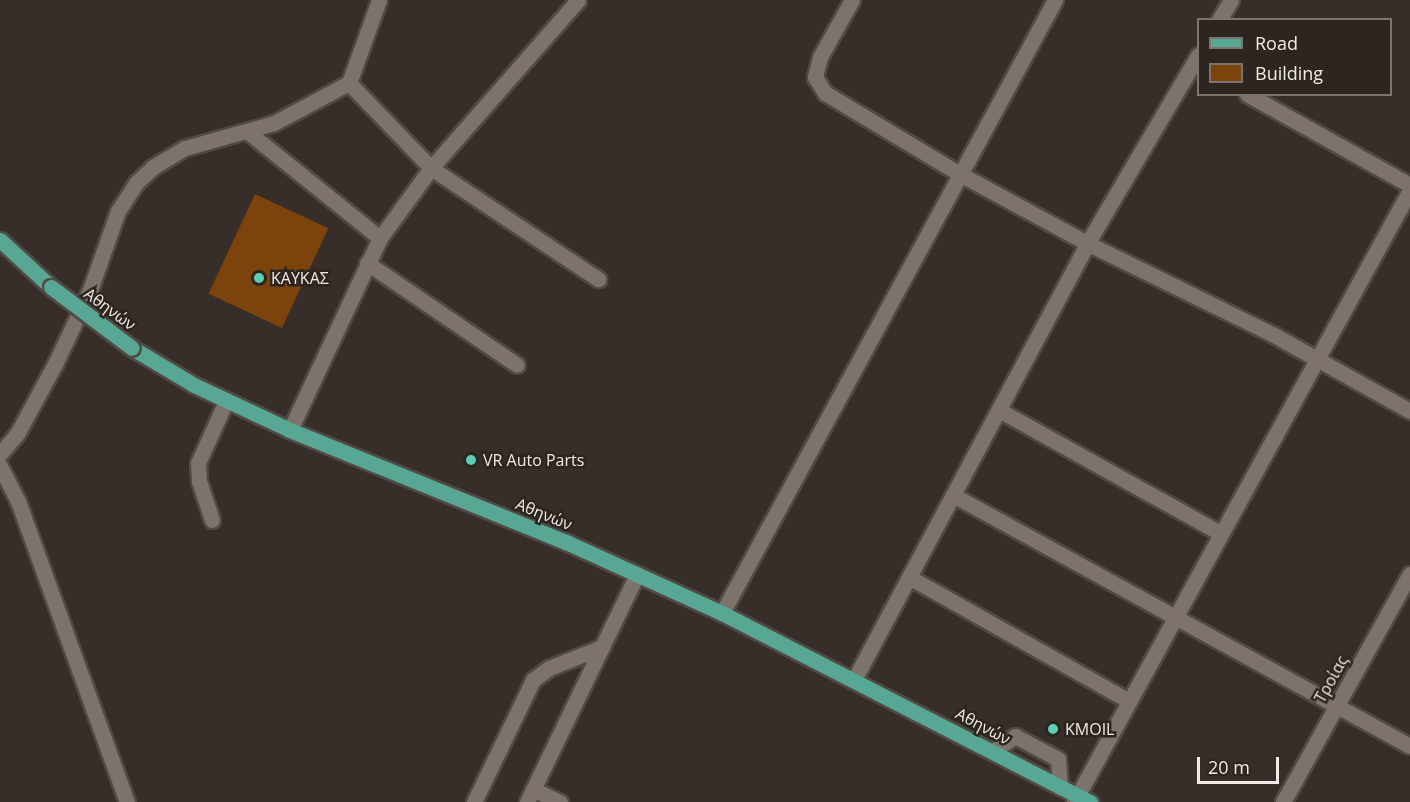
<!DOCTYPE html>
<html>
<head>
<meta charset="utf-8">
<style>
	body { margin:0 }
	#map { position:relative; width:1410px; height:802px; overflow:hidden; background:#372e29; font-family:"Open Sans",sans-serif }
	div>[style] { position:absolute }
	.building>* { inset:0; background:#7c430d; transform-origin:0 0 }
	.roads { filter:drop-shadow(2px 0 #504a44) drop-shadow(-2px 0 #504a44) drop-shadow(0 2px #504a44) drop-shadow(0 -2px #504a44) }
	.minor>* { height:15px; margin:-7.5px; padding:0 7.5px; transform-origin:7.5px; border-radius:7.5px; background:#7d736c }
	.major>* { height:15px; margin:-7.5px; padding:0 7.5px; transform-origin:7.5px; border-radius:7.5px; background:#57a794 }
	.bridges { filter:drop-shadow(2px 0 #504a44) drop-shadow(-2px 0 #504a44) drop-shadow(0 2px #504a44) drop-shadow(0 -2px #504a44) }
	.major-bridge>* { height:15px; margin:-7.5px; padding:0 7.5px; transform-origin:7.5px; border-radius:7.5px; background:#57a794 }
	.dots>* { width:16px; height:16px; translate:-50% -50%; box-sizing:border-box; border:3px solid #2d251f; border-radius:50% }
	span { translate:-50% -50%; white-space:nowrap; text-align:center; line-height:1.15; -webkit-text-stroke:5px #2d251f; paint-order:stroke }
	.poi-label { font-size:16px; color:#f0ebe7 }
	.left { translate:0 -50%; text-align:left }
	.street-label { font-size:16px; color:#f0ebe7 }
	.legend { position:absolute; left:1197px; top:18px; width:195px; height:78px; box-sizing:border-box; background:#2d251f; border:2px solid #7b746f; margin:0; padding:8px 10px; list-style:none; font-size:18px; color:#f0ebe7 }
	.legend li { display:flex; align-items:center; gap:12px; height:30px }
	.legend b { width:30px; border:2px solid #7b746f }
	.scale { position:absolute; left:1197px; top:757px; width:82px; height:27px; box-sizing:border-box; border:3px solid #f0ebe7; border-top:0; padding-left:8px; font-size:18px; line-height:21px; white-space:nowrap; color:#f0ebe7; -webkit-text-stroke:4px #2d251f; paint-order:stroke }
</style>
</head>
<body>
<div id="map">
	<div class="building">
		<i style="left:255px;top:194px;width:81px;height:110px;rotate:25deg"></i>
	</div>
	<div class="roads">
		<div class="minor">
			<i style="left:852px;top:0;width:65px;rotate:119.3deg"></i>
			<i style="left:820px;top:57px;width:21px;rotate:104deg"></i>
			<i style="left:815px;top:77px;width:19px;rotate:58deg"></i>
			<i style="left:825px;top:93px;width:155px;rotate:31deg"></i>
			<i style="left:958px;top:173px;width:147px;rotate:28.5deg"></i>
			<i style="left:1087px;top:243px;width:208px;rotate:26.2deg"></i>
			<i style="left:1274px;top:335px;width:156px;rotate:29.2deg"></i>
			<i style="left:1219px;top:20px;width:23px;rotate:-59deg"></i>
			<i style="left:349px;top:83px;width:118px;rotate:46deg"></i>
			<i style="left:431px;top:168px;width:201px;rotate:33.6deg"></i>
			<i style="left:1247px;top:94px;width:187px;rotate:29.2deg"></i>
			<i style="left:248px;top:132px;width:169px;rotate:38.8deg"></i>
			<i style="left:367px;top:263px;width:181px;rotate:34.2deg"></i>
			<i style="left:999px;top:410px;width:253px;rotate:29.1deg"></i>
			<i style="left:290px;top:430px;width:212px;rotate:-64.9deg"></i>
			<i style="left:380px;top:238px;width:87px;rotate:-53.9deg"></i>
			<i style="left:431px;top:168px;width:223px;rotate:-48.8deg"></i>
			<i style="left:0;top:454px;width:26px;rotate:-50deg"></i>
			<i style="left:17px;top:434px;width:80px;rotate:-61.5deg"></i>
			<i style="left:55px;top:364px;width:82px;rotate:-64.7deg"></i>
			<i style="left:90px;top:290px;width:84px;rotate:-70.5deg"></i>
			<i style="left:118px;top:211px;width:35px;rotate:-57deg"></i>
			<i style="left:137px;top:182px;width:22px;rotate:-43deg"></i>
			<i style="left:153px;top:167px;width:37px;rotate:-31deg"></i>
			<i style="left:185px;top:148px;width:92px;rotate:-15.7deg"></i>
			<i style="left:274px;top:123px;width:85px;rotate:-28.1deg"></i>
			<i style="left:349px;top:83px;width:88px;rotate:-70.1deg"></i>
			<i style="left:0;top:466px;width:39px;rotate:63deg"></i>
			<i style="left:18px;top:501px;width:320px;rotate:70.1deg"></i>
			<i style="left:953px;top:495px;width:521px;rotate:28.78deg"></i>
			<i style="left:212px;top:520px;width:41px;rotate:-108.4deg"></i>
			<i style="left:199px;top:481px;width:18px;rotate:-93deg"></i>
			<i style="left:198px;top:463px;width:68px;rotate:-65.7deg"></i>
			<i style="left:909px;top:577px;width:250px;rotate:29.4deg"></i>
			<i style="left:722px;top:613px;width:698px;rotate:-61.49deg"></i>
			<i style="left:855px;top:678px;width:500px;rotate:-61.85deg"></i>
			<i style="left:1091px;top:237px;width:211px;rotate:-59.5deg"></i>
			<i style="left:993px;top:751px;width:27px;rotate:-34deg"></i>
			<i style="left:1015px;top:736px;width:49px;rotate:28.1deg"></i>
			<i style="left:1058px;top:759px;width:28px;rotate:86deg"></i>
			<i style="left:533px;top:789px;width:30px;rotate:26deg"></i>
			<i style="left:474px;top:802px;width:136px;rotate:-64.2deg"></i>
			<i style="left:533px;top:680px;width:20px;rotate:-37deg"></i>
			<i style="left:549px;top:668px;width:57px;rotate:-21.6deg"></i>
			<i style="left:527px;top:802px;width:253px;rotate:-64.2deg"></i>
			<i style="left:1074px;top:802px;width:698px;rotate:-61.23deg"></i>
			<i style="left:1283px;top:802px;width:261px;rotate:-60.9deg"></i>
		</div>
		<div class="major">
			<i style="left:0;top:240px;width:69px;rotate:42.7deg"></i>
			<i style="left:132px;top:348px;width:72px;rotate:30.8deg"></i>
			<i style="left:194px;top:385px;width:106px;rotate:25.1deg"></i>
			<i style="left:290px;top:430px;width:298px;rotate:22.1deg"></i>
			<i style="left:566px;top:542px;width:171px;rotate:24.5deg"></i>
			<i style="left:722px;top:613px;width:414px;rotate:27.2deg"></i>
		</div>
	</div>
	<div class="bridges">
		<div class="major-bridge">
			<i style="left:51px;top:287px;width:101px;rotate:37deg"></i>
		</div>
	</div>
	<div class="dots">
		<i style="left:259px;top:278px;background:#5eceb7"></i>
		<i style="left:471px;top:460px;background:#5eceb7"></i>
		<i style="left:1053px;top:729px;background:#5eceb7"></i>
	</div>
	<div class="poi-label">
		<span class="left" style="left:271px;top:278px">ΚΑΥΚΑΣ</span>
		<span class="left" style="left:483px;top:460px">VR Auto Parts</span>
		<span class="left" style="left:1065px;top:729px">KMOIL</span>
	</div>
	<div class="street-label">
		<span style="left:110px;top:309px;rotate:36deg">Αθηνών</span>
		<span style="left:544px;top:514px;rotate:22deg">Αθηνών</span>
		<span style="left:1331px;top:679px;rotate:-61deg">Τροίας</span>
		<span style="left:983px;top:726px;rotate:28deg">Αθηνών</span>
	</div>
	<ul class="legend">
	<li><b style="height:8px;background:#57a794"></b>Road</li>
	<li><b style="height:16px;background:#7c430d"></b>Building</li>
	</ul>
	<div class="scale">20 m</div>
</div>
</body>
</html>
